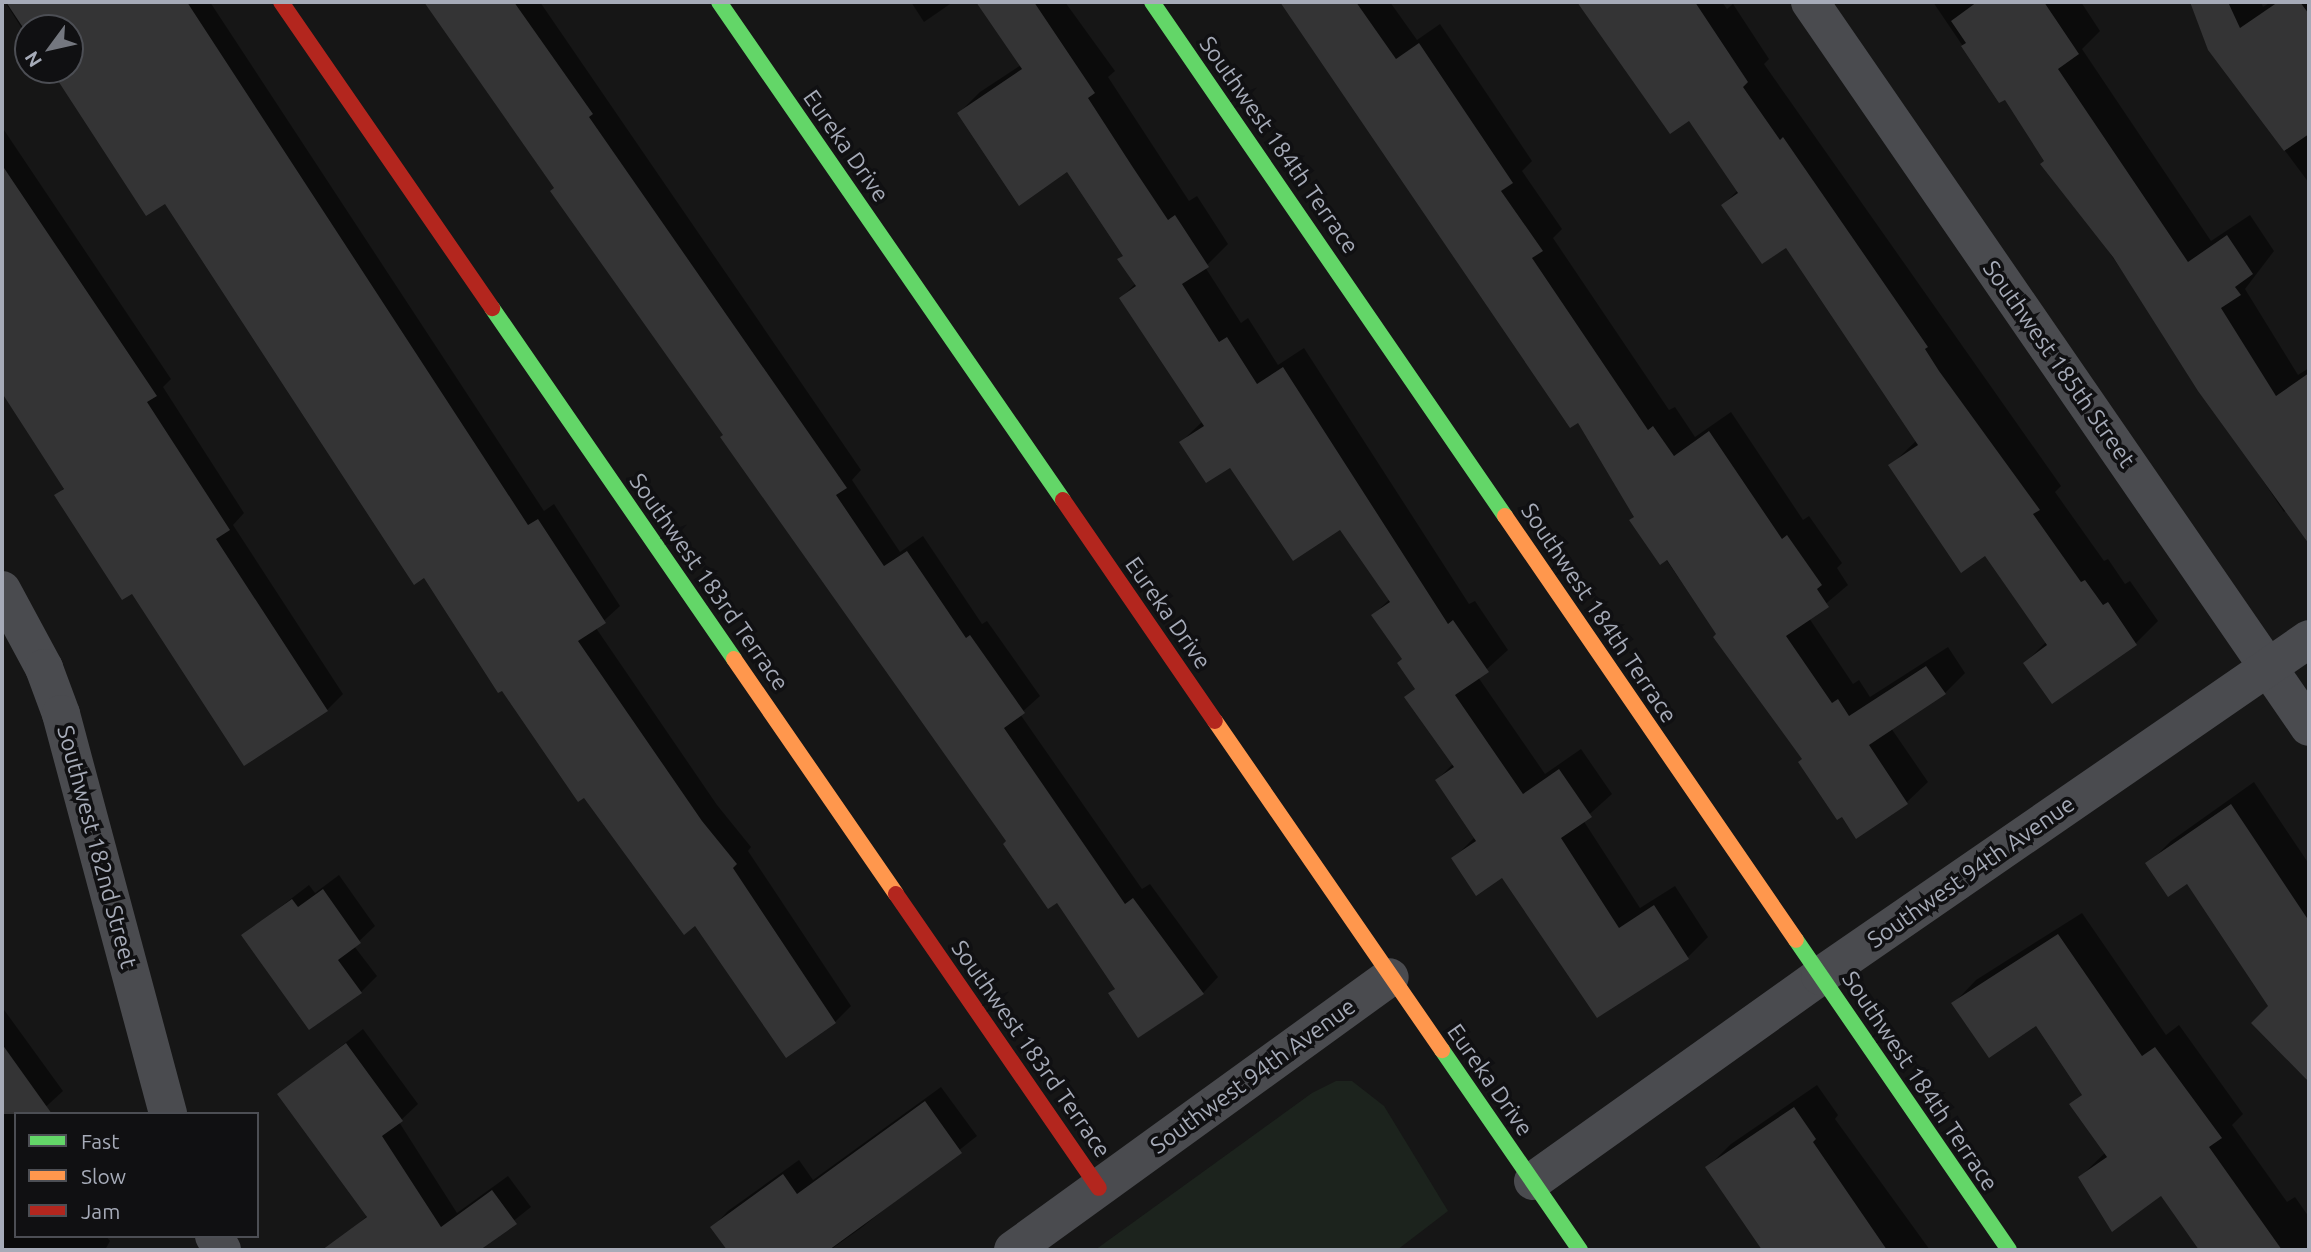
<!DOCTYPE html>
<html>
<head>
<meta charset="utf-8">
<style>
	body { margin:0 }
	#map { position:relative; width:2311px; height:1252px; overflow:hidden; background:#161616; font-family:Ubuntu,sans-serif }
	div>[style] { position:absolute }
	.green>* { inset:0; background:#1c231d }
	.shadow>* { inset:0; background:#0007 }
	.building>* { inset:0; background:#343435 }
	.street>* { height:38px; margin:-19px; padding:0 19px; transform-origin:19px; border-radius:19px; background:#4a4b4f }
	.fast>* { height:16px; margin:-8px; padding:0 8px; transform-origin:8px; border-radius:8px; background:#63d668 }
	.slow>* { height:16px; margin:-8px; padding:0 8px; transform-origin:8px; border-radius:8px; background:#ff974d }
	.jam>* { height:16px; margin:-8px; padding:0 8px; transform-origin:8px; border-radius:8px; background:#b3261e }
	span { translate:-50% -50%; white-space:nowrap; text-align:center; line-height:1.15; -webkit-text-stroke:7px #101012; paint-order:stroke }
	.street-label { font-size:23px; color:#a6abb8 }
	.frame { position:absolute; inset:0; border:4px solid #a6abb8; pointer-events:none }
	.legend { position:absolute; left:14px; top:1112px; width:245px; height:126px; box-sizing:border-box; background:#101012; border:2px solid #4c4e54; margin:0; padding:9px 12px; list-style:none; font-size:21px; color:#a6abb8 }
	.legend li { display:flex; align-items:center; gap:14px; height:35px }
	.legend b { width:35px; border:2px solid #4c4e54 }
	.north { position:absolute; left:14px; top:14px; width:70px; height:70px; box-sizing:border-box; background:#101012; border:2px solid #4c4e54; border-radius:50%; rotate:237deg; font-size:19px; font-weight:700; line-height:28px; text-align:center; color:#a6abb8 }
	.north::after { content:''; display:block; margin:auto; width:24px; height:32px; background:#74777f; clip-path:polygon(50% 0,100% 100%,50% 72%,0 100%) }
</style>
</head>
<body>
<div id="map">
	<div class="green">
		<i style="clip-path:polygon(1336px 1081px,1352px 1081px,1384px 1106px,1448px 1211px,1397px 1250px,1095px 1250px,1312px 1093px)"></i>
	</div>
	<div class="shadow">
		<i style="clip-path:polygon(5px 2px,210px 2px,544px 511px,554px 504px,620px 606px,596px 628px,717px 805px,751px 847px,748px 851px,851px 1006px,835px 1022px,786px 1055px,696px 924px,424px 576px,165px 201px,57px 77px,54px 79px,48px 70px,70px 70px,70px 28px,28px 28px,28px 38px)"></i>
		<i style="clip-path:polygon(425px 2px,540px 2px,861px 470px,852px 480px,900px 552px,923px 536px,982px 624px,987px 621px,1040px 696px,1020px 714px,1142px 889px,1150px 884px,1218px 977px,1203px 993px,1111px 993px,1116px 988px,1058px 901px,1008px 841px)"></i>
		<i style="clip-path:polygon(911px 2px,953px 2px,924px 22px)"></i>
		<i style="clip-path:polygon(978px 2px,1065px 2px,1115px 71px,1108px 77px,1189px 201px,1197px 196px,1228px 244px,1205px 267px,1241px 323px,1248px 318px,1278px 365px,1304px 348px,1469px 604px,1475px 601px,1508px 650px,1478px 677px,1545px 774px,1581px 749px,1612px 794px,1583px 820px,1640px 908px,1675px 886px,1708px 937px,1688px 957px,1597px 1015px,1502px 876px,1453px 859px,1475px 837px,1437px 780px,1454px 763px,1406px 698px,1416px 688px,1404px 659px,1373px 615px,1390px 599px,1341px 527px,1181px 442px,1203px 421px,1121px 298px,1136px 283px,1124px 255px,1068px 170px,959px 113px,980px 92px,1021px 65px)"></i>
		<i style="clip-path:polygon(1281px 2px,1390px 2px,1417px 40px,1440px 24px,1532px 161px,1522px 171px,1562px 229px,1553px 238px,1669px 410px,1675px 407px,1695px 437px,1731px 412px,1803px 520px,1809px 516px,1842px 563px,1837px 568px,1848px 585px,1809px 618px,1853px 684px,1859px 680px,1870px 697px,1948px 647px,1965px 673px,1945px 693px,1891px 728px,1928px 782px,1907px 802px,1857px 836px,1636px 516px,1578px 421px,1571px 426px)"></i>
		<i style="clip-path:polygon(1579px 2px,1722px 2px,1727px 9px,1733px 4px,1769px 59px,1764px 64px,2061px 486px,2055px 492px,2104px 561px,2108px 559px,2125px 584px,2130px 581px,2158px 621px,2136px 643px,2025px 663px,2047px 641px,1986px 554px,1890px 466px,1917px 440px,1786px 246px,1723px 205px,1738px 190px,1689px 119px,1670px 132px)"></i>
		<i style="clip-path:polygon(1933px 2px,2081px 2px,2100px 31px,2082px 49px,2211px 241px,2250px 215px,2274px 251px,2245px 289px,2298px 375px,2309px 368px,2309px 524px,2301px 529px,2288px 509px,2284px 512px,2005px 97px,2000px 101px)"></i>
		<i style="clip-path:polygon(2204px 2px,2261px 2px,2263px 7px,2271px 2px,2309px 2px,2309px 183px,2210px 50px,2195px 10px)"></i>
		<i style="clip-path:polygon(2px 127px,171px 379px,163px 387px,244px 513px,233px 525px,343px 694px,327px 710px,57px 495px,65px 487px,2px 389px)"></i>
		<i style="clip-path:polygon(2254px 782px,2309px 864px,2309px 1079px,2254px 1023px,2271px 1006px,2188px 881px,2148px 864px,2171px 841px)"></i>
		<i style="clip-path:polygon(339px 875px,375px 926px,354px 946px,377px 976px,361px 992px,244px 935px,309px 885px,315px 893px)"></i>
		<i style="clip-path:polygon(2082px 913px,2166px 1035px,2179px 1025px,2243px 1114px,2232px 1125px,2287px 1202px,2295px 1197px,2309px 1217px,2309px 1250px,2201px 1250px,2162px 1193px,2080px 1177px,2106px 1152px,2072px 1104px,2083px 1094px,2036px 1024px,1954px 1003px,1976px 980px)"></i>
		<i style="clip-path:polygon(2px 1007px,63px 1091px,38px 1114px,16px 1114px,16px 1236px,106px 1236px,110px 1241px,105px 1250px,2px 1250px)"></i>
		<i style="clip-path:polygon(363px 1029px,418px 1104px,399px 1122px,457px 1213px,508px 1176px,531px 1207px,477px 1250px,357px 1250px,346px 1235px,368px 1215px,280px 1094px)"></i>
		<i style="clip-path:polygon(1817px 1085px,1838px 1115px,1835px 1119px,1930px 1250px,1765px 1250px,1708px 1167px,1731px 1144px)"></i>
		<i style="clip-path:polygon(941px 1087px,977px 1136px,861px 1228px,830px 1250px,724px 1250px,727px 1247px,713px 1227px,728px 1211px,799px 1160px,813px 1180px)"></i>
	</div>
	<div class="building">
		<i style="clip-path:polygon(6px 2px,187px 2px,528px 525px,538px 519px,606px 623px,578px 641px,702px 821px,737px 864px,733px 868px,836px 1023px,786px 1058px,695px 926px,684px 935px,584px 798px,578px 802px,502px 691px,498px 693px,424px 578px,414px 585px,165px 204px,146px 216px,51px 70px,70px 70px,70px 28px,28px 28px,28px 35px)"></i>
		<i style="clip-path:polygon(424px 2px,514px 2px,593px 114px,589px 117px,847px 488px,836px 495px,884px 566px,907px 551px,966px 638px,970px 635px,1025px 713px,1004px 728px,1125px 904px,1133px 898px,1204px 994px,1138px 1038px,1108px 993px,1115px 989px,1057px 903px,1048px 909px,1003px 844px,1006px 841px,720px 437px,723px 435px,550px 191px,554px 188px)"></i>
		<i style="clip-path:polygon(976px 2px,1034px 2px,1095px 93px,1088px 98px,1132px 166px,1168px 220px,1175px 215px,1209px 267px,1182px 284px,1219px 342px,1227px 337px,1257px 384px,1283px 367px,1448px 624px,1453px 620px,1489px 672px,1455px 695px,1523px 794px,1559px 769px,1592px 817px,1561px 838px,1619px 928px,1654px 905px,1689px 959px,1597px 1018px,1502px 878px,1476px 896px,1451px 858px,1476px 841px,1435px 780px,1454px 767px,1404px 697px,1415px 689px,1397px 663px,1402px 659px,1371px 615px,1390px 602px,1340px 530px,1293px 561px,1230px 468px,1206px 483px,1179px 442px,1204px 426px,1119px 298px,1136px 286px,1117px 259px,1123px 256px,1067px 172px,1019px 206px,957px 113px,1022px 69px)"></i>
		<i style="clip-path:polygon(1280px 2px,1356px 2px,1396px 59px,1419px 43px,1513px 183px,1501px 191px,1543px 251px,1532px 258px,1648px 430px,1653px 426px,1674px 456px,1709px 431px,1782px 539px,1787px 535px,1822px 585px,1817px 589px,1829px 607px,1786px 636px,1832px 703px,1838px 699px,1849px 716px,1926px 666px,1946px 694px,1869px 745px,1908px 804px,1856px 839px,1842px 817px,1837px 820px,1798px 762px,1802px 759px,1713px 637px,1716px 634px,1667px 560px,1660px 565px,1629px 520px,1634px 517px,1578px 423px,1570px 428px)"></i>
		<i style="clip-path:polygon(1577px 2px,1695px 2px,1748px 82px,1743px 87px,1780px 140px,1783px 137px,1928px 347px,1925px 349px,1939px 371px,2040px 510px,2033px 514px,2081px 582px,2085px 580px,2103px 605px,2108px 602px,2137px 645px,2052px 704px,2023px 663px,2047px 645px,1985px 556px,1961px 573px,1888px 465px,1918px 445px,1786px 248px,1762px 264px,1721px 205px,1738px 193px,1689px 121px,1670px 134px)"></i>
		<i style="clip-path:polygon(1977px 2px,2044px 2px,2079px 54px,2058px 69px,2188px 262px,2227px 235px,2253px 274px,2235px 287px,2241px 295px,2221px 308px,2276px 396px,2309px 373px,2309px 544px,2198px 391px,2113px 257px,2040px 164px,2044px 161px,2005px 100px,1999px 103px,1961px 46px,1966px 43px,1951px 21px)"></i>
		<i style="clip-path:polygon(2190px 2px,2228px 2px,2240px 28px,2278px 2px,2300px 2px,2309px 14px,2309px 134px,2284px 151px,2208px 50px)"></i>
		<i style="clip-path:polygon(2px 165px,157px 396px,147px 402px,230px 530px,216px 539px,328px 711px,244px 766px,132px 594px,122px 600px,54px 495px,64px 489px,2px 393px)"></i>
		<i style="clip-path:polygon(2231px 804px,2309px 921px,2309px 1082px,2251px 1023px,2268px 1006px,2187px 884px,2168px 897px,2145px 863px)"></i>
		<i style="clip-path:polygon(323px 889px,361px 943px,338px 960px,362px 993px,309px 1030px,241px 935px,292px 899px,298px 907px)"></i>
		<i style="clip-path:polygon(2058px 934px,2142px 1056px,2155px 1047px,2222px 1138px,2209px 1147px,2282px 1250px,2199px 1250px,2161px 1196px,2112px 1232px,2078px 1177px,2107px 1157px,2069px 1104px,2082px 1095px,2036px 1026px,1989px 1058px,1951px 1003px)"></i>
		<i style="clip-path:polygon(346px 1043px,403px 1121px,382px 1136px,441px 1227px,492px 1190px,517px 1224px,480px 1250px,322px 1250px,367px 1217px,277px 1094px)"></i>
		<i style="clip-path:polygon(2px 1044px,52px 1114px,2px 1114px)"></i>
		<i style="clip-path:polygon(925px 1101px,962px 1153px,829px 1250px,727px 1250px,710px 1227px,783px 1174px,797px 1194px)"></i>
		<i style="clip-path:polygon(1794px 1107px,1816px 1139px,1813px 1142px,1887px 1250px,1762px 1250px,1705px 1167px)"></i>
	</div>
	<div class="street">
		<i style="left:1810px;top:2px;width:880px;rotate:55.46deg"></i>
		<i style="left:2px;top:590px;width:89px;rotate:61.7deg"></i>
		<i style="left:44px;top:668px;width:49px;rotate:69.7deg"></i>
		<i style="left:61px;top:714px;width:414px;rotate:75deg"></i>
		<i style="left:1533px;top:1181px;width:353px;rotate:-35.5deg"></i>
		<i style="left:1820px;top:976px;width:594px;rotate:-34.57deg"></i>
		<i style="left:214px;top:1236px;width:16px;rotate:60deg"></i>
		<i style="left:1013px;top:1250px;width:465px;rotate:-35.9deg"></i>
	</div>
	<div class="fast">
		<i style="left:719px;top:2px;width:605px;rotate:55.36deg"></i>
		<i style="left:1152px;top:2px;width:624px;rotate:55.52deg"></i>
		<i style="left:492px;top:308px;width:426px;rotate:55.4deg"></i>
		<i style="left:1796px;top:940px;width:376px;rotate:55.5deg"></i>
		<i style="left:1442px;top:1050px;width:243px;rotate:55.4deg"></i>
	</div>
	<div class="slow">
		<i style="left:1505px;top:516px;width:514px;rotate:55.54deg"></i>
		<i style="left:734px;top:659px;width:285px;rotate:55.4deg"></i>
		<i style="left:1215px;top:721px;width:400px;rotate:55.4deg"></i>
	</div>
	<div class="jam">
		<i style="left:281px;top:2px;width:372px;rotate:55.4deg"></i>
		<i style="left:1063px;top:500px;width:268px;rotate:55.5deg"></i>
		<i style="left:896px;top:894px;width:357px;rotate:55.4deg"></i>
	</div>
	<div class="street-label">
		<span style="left:1279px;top:145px;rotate:55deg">Southwest 184th Terrace</span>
		<span style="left:846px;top:146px;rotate:55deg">Eureka Drive</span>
		<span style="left:2059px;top:364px;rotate:55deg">Southwest 185th Street</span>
		<span style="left:709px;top:582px;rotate:55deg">Southwest 183rd Terrace</span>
		<span style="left:1168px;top:613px;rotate:55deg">Eureka Drive</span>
		<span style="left:1599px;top:613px;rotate:56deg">Southwest 184th Terrace</span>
		<span style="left:97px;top:847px;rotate:75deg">Southwest 182nd Street</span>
		<span style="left:1971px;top:872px;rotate:-35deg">Southwest 94th Avenue</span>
		<span style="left:1031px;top:1049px;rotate:55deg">Southwest 183rd Terrace</span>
		<span style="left:1253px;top:1076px;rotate:-36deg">Southwest 94th Avenue</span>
		<span style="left:1490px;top:1080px;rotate:55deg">Eureka Drive</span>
		<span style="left:1920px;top:1081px;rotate:56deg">Southwest 184th Terrace</span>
	</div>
	<div class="frame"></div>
	<ul class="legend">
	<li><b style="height:9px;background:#63d668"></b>Fast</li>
	<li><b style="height:9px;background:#ff974d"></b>Slow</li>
	<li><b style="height:9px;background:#b3261e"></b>Jam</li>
	</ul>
	<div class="north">N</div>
</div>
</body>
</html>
